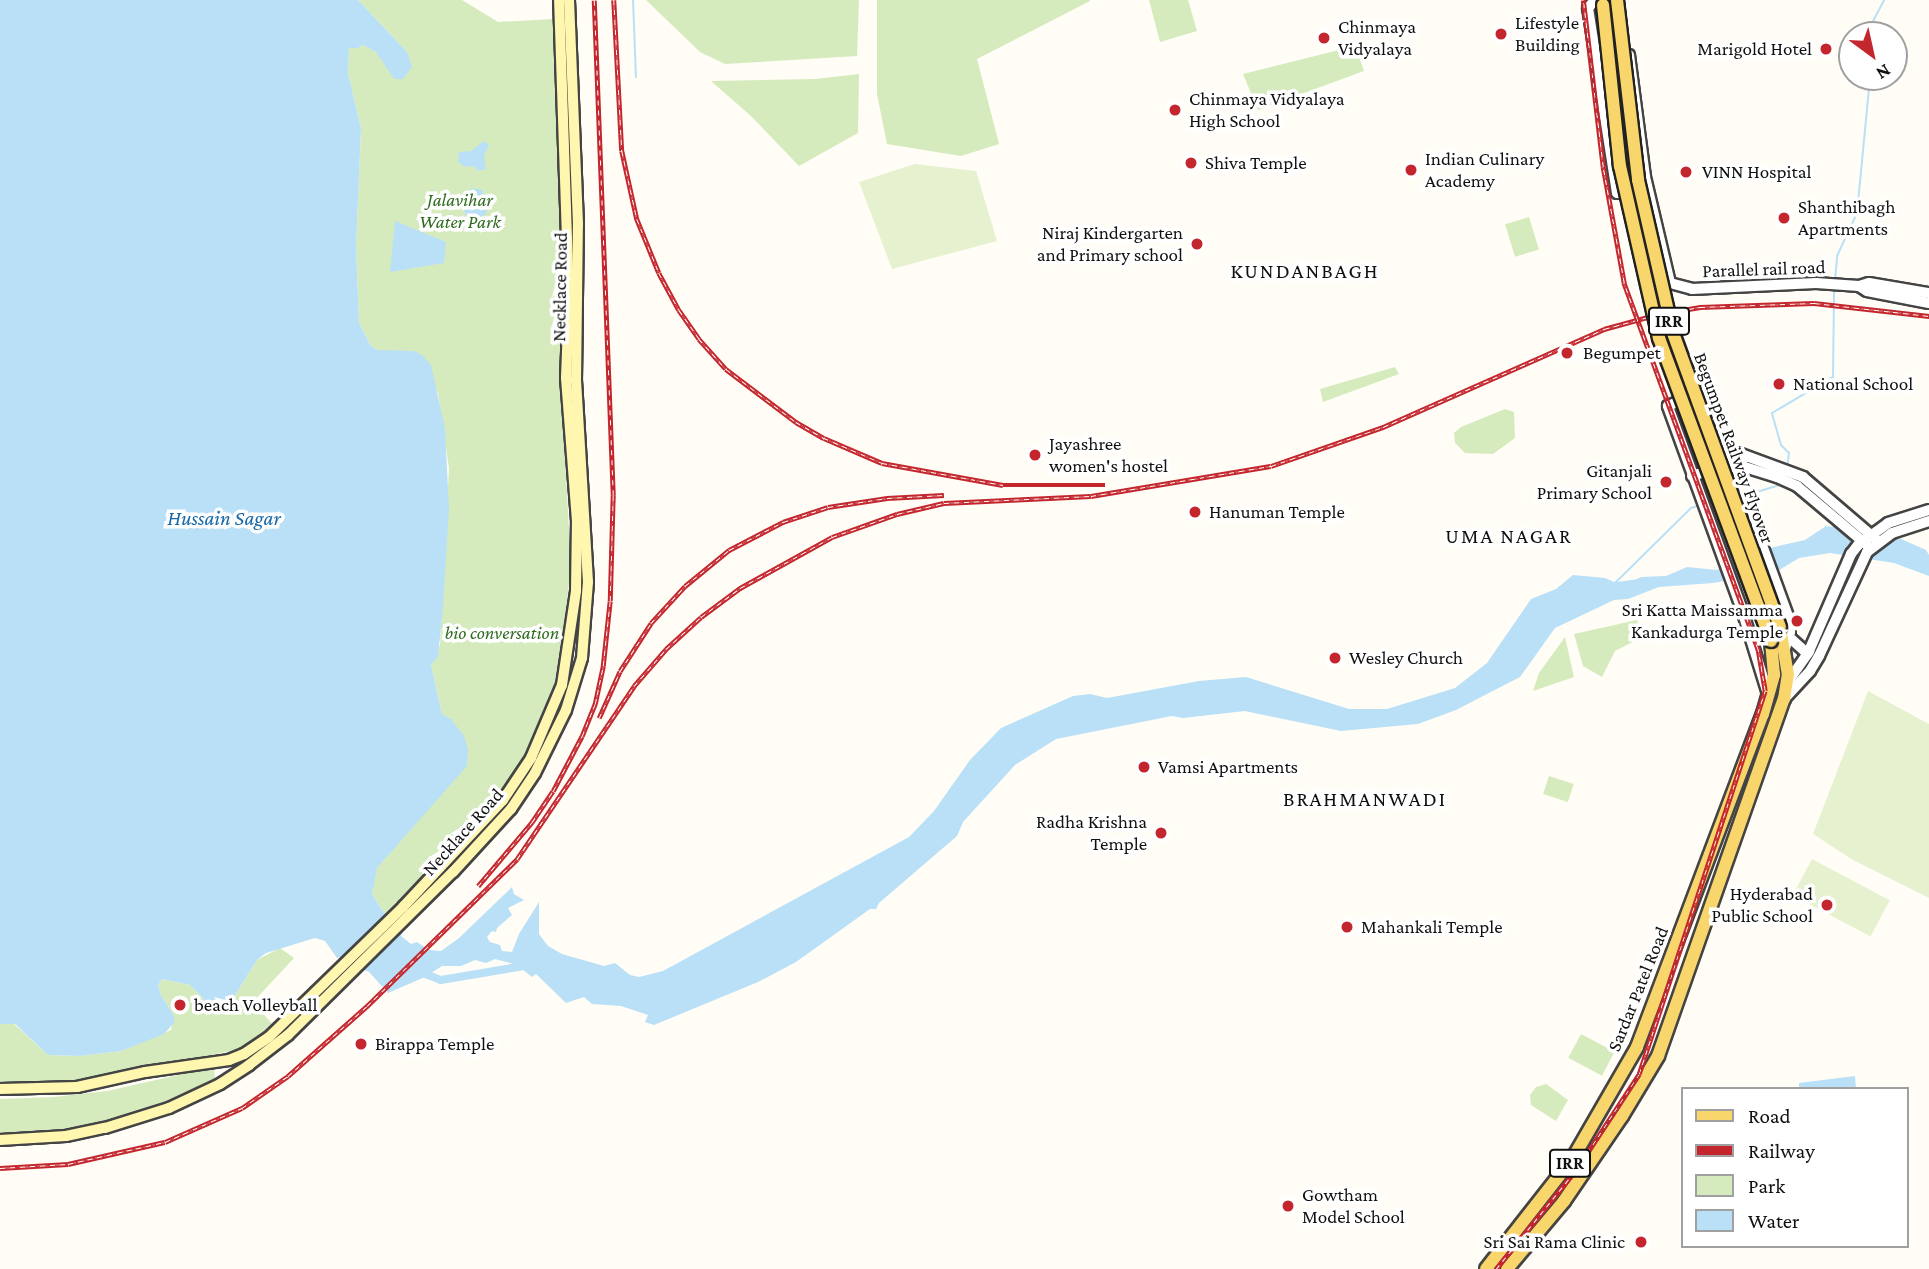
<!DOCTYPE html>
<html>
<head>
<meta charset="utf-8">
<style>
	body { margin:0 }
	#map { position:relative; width:1929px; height:1269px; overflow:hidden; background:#fffdf5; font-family:"Crimson Pro",serif }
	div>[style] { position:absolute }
	.green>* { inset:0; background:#d5ebbd; transform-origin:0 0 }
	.pitch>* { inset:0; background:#e6f2cf; transform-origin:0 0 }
	.water>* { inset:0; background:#b9e0f7 }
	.stream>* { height:2px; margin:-1px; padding:0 1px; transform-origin:1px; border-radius:1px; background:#b9e0f7 }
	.canal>* { height:8px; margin:-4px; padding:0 4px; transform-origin:4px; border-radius:4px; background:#b9e0f7 }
	.roads { filter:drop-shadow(2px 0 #444) drop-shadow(-2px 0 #444) drop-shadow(0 2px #444) drop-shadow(0 -2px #444) }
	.tertiary>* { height:10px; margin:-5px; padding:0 5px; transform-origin:5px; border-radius:5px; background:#fff }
	.secondary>* { height:10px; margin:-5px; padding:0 5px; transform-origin:5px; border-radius:5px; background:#fff6b0 }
	.primary>* { height:12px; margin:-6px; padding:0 6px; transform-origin:6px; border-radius:6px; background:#f9d66b }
	.rail>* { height:4.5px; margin-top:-2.25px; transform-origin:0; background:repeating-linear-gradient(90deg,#fff 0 5px,#c4262e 0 10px); box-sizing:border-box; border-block:2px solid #c4262e }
	.bridges { filter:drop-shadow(2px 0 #222) drop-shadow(-2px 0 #222) drop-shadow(0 2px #222) drop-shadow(0 -2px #222) }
	.primary-bridge>* { height:12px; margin:-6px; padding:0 6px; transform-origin:6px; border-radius:6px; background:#f9d66b }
	.dots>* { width:19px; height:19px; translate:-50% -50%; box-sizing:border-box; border:4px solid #fff; border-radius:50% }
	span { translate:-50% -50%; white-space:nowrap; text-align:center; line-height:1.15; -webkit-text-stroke:7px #fff; paint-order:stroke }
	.shield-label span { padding:2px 5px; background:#fff; border:2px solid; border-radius:5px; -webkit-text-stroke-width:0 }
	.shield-label { font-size:18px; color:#111; font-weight:700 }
	.poi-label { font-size:19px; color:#111 }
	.left { translate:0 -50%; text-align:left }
	.right { translate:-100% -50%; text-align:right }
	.park-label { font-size:19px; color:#2f6b1f; font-style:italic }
	.street-label { font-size:19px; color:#111 }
	.neighbourhood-label { font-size:21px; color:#111; letter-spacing:2px }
	.water-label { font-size:21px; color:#1768a6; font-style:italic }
	.legend { position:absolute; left:1681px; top:1087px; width:228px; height:161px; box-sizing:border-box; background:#fff; border:2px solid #a0a0a0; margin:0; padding:9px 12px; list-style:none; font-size:21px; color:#111 }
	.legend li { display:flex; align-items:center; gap:14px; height:35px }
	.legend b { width:35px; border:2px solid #a0a0a0 }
	.north { position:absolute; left:1838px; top:21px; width:70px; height:70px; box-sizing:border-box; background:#fff; border:2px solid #a0a0a0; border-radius:50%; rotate:147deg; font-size:19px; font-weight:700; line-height:28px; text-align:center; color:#111 }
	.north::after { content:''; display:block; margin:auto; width:24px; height:32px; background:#c4262e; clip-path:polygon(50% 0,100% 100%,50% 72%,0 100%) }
</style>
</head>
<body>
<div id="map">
	<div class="green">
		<i style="clip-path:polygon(358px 0,462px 0,498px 22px,553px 19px,564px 303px,560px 363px,571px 567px,556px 691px,524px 762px,504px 796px,386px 916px,372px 894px,374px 878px,377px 868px,412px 827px,451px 719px,442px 714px,431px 665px,440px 645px,449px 468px,438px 393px,414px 351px,377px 351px,371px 346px,359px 323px,356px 247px,361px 128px,348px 73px,349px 48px,358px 48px,363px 45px,376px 52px,407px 52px)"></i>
		<i style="clip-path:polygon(646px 0,859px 0,857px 56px,725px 64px,700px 52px)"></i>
		<i style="clip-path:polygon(877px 0,1090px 0,1090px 1px,977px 59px,999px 144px,961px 156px,887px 144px,877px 94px)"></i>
		<i style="clip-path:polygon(1149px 0,1188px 0,1197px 31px,1160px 42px)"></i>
		<i style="clip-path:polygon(1355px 46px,1364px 71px,1258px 110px,1243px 74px)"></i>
		<i style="clip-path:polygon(859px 74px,858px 133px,799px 166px,752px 117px,711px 81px,815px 79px)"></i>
		<i style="left:1529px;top:217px;width:34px;height:25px;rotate:73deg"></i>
		<i style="clip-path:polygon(1395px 367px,1399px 374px,1323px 402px,1320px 389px)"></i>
		<i style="clip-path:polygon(1505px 409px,1514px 412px,1515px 438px,1493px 454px,1465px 453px,1455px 443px,1454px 433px,1461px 427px)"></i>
		<i style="clip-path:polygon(1637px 620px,1642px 637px,1615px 651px,1602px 677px,1583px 666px,1574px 634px)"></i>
		<i style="clip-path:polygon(1565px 637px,1574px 677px,1533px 691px,1539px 673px)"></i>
		<i style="left:1549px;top:776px;width:26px;height:19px;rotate:18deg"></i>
		<i style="clip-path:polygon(280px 948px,294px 958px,253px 1002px,274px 1026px,239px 1049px,132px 1072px,47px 1084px,0 1082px,0 1024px,14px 1024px,48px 1055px,80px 1056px,121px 1051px,171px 1030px,174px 1016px,161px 995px,158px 985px,162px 979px,190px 985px,203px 998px,207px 1011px,214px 1012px,232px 1000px,257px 960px)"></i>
		<i style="left:1581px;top:1034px;width:38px;height:27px;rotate:28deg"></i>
		<i style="clip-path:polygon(214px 1067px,215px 1080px,155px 1110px,71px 1132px,0 1137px,0 1099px,54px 1097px,107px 1091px)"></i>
		<i style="clip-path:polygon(1546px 1084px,1568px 1100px,1556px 1121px,1531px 1105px,1530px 1095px,1536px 1087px)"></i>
	</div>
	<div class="pitch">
		<i style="clip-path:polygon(915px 164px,976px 171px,997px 241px,892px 269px,859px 182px)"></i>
		<i style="clip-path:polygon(1868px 691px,1929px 724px,1929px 898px,1853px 860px,1813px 834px)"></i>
		<i style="left:1812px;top:859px;width:88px;height:41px;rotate:28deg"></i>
	</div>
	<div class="water">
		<i style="clip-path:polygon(0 0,358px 0,407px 52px,412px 67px,403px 79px,394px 79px,376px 52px,363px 45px,358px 48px,349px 48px,348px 73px,361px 128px,356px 247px,359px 323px,371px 346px,377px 350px,414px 351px,422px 355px,431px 365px,445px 428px,449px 509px,443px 607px,438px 657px,431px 665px,442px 714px,451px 719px,464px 736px,468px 749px,467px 766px,377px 868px,372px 894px,386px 916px,403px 929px,401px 936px,411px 944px,417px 942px,429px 950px,441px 951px,459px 938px,512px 887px,514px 894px,524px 900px,508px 908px,512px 915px,497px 928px,496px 932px,492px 931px,487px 937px,490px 942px,500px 945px,502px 951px,512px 952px,519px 934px,539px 902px,539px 934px,548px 946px,562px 954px,604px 966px,615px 963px,630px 975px,639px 977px,663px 971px,909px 837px,934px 811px,970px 760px,1001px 728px,1073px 696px,1090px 694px,1107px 698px,1199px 681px,1246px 677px,1349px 709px,1387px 709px,1455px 688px,1487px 663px,1531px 599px,1556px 589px,1573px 575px,1605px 578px,1623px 586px,1641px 577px,1666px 576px,1687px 567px,1717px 570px,1765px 549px,1805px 540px,1826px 526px,1892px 535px,1926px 550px,1929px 555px,1929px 576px,1894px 563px,1830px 553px,1799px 558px,1776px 572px,1713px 583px,1659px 587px,1628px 599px,1614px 600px,1555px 628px,1520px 677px,1456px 710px,1418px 724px,1341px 731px,1245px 711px,1183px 718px,1172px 716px,1056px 739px,1015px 765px,963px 822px,957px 836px,879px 903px,876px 909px,870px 909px,796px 962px,758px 982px,654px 1025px,645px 1022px,648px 1015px,621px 1006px,592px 1004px,584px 997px,566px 1003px,536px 974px,532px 977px,517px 965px,495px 959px,486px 963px,475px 960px,461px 966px,442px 966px,425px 977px,388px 993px,369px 972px,351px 964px,345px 956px,337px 958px,325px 941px,315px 938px,266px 953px,257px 960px,232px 1000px,214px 1012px,207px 1011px,203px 998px,190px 985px,162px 979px,158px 985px,161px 995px,174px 1016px,174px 1023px,164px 1034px,121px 1051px,80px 1056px,48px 1055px,15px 1024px,0 1024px)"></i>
		<i style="clip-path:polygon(484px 141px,489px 145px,484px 156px,486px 169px,479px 171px,473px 166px,465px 167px,458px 162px,459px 152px,471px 151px)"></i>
		<i style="clip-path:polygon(473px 188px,482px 190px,488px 204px,486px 214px,475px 221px,467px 217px,464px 210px,467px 192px)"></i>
		<i style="clip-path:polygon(395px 221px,446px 242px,444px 263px,390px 272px)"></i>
		<i style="clip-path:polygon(1855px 1076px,1856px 1089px,1799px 1089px,1799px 1083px)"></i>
	</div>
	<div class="stream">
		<i style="left:633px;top:0;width:77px;rotate:87.8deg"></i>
		<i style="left:1872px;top:35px;width:12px;rotate:-90deg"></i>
		<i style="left:1872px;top:23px;width:26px;rotate:-62deg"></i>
		<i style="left:1835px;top:281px;width:25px;rotate:-85deg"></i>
		<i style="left:1837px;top:256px;width:47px;rotate:-65.1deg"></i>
		<i style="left:1857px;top:213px;width:137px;rotate:-84.5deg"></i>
		<i style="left:1787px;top:468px;width:15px;rotate:-82deg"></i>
		<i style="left:1789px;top:453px;width:11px;rotate:-135deg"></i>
		<i style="left:1781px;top:445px;width:33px;rotate:-106deg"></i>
		<i style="left:1772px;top:413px;width:71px;rotate:-30.5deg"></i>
		<i style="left:1833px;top:377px;width:87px;rotate:-89.3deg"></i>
		<i style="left:1747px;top:495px;width:39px;rotate:-17deg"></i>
		<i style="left:1615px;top:583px;width:107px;rotate:-44.6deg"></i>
		<i style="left:1691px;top:508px;width:10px;rotate:-17deg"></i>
	</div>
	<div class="canal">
		<i style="left:1610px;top:587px;width:28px;rotate:-8deg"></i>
		<i style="left:420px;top:972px;width:22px;rotate:21deg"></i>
		<i style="left:441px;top:980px;width:90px;rotate:-9.6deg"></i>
	</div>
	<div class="roads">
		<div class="tertiary">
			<i style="left:1595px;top:0;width:11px;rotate:131deg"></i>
			<i style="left:1588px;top:8px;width:187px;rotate:81.1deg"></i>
			<i style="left:1617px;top:193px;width:29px;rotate:-12deg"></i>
			<i style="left:1629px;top:55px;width:123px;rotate:82.5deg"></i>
			<i style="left:1645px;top:177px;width:109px;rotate:76.7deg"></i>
			<i style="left:1670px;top:283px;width:23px;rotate:15deg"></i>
			<i style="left:1692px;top:289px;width:124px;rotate:-2.8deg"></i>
			<i style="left:1816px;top:283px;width:43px;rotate:4deg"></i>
			<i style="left:1859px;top:286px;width:10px;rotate:-17deg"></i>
			<i style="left:1869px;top:283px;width:61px;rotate:9.5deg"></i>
			<i style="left:1859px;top:286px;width:9px;rotate:32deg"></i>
			<i style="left:1867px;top:291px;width:63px;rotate:11deg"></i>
			<i style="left:1732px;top:463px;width:166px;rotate:69.9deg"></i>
			<i style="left:1789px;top:619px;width:13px;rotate:86deg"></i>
			<i style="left:1790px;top:632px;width:17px;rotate:107deg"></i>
			<i style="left:1692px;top:476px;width:42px;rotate:-18deg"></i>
			<i style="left:1732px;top:463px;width:47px;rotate:17.3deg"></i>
			<i style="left:1777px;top:477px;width:22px;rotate:24deg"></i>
			<i style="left:1797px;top:486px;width:92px;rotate:40.1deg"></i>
			<i style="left:1789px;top:637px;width:25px;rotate:42deg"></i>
			<i style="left:1787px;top:683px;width:39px;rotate:-55deg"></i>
			<i style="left:1809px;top:651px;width:106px;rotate:-66.6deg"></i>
			<i style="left:1851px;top:554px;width:11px;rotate:-52deg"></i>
			<i style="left:1858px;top:545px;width:37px;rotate:-36deg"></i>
			<i style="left:1888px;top:523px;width:43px;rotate:-17.6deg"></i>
			<i style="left:1768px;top:694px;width:91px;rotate:-107.2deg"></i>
			<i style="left:1741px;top:607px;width:214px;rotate:-110deg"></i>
			<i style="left:1668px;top:406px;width:40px;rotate:-23.4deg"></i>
			<i style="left:1705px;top:390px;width:65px;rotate:67.4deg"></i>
			<i style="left:1730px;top:450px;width:78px;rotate:20.3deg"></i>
			<i style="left:1803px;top:477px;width:100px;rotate:40.5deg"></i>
			<i style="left:1784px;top:699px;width:38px;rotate:-47deg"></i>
			<i style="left:1810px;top:671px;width:17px;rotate:-59deg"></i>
			<i style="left:1819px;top:656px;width:115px;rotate:-65.2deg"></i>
			<i style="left:1867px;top:552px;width:31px;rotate:-37deg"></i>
			<i style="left:1892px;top:533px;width:39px;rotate:-18deg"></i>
		</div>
		<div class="secondary">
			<i style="left:0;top:1089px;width:77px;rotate:-1.5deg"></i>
			<i style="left:77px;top:1087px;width:70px;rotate:-12.4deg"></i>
			<i style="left:145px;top:1072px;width:85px;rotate:-8.1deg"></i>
			<i style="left:229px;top:1060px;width:16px;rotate:-22deg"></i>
			<i style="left:244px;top:1054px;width:30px;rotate:-34deg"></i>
			<i style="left:269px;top:1037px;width:187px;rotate:-44.1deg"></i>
			<i style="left:403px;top:907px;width:146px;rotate:-46.9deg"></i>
			<i style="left:503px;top:800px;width:50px;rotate:-56.3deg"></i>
			<i style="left:531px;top:758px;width:79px;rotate:-67deg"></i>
			<i style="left:562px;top:685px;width:95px;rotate:-81.5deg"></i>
			<i style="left:576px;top:591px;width:70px;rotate:-89.2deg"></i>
			<i style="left:577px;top:521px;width:143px;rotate:-94.4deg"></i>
			<i style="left:566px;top:378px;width:79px;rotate:-87.8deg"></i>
			<i style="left:569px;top:299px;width:299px;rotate:-91.9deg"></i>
			<i style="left:0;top:1140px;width:66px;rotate:-3.5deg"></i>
			<i style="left:66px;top:1136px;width:40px;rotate:-12deg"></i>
			<i style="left:105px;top:1128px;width:67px;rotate:-17.4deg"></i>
			<i style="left:169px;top:1108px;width:56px;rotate:-25.2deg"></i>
			<i style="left:220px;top:1084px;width:35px;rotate:-33deg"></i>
			<i style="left:249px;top:1065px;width:49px;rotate:-37.6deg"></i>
			<i style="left:288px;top:1035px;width:232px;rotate:-44.7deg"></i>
			<i style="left:453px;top:872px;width:86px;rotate:-47.4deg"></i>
			<i style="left:511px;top:809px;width:43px;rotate:-56.3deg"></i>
			<i style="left:535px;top:773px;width:70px;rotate:-63.8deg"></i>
			<i style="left:566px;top:710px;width:54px;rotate:-72.9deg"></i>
			<i style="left:582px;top:658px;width:76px;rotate:-85.5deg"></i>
			<i style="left:588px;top:582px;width:201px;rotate:-93.4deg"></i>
			<i style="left:576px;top:381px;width:157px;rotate:-89.3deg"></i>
			<i style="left:578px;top:224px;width:224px;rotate:-92.3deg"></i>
		</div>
		<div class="primary">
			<i style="left:1486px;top:1269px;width:141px;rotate:-51.9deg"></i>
			<i style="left:1573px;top:1158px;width:128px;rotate:-60deg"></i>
			<i style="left:1637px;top:1047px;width:356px;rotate:-69.3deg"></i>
			<i style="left:1763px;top:714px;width:41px;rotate:-74.2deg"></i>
			<i style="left:1774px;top:675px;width:34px;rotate:-95deg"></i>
			<i style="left:1507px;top:1269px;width:89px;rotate:-50deg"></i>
			<i style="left:1564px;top:1201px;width:103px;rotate:-55.7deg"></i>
			<i style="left:1622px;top:1116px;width:70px;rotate:-59deg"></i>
			<i style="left:1658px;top:1056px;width:379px;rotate:-70.6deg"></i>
			<i style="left:1784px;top:699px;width:24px;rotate:-81deg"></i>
			<i style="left:1788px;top:675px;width:49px;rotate:-99.5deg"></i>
		</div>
	</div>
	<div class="rail">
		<i style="left:614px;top:0;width:151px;rotate:87deg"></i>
		<i style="left:622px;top:151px;width:70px;rotate:77.6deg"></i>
		<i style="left:637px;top:219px;width:58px;rotate:67.8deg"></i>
		<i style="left:659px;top:273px;width:42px;rotate:61.6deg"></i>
		<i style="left:679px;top:310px;width:35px;rotate:55deg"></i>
		<i style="left:699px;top:339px;width:40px;rotate:48deg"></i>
		<i style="left:726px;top:369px;width:88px;rotate:37.1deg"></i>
		<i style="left:796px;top:422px;width:32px;rotate:30deg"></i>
		<i style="left:824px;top:438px;width:63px;rotate:23.3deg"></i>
		<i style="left:882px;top:463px;width:123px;rotate:10.3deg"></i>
		<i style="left:1003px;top:485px;width:102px"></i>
		<i style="left:599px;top:718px;width:51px;rotate:-65.9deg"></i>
		<i style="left:620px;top:671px;width:57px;rotate:-57.1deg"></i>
		<i style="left:651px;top:623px;width:50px;rotate:-47.4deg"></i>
		<i style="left:685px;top:586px;width:57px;rotate:-39.3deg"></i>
		<i style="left:729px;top:550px;width:61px;rotate:-27.4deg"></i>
		<i style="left:783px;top:522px;width:47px;rotate:-18.4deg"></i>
		<i style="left:828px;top:507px;width:60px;rotate:-8.7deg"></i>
		<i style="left:887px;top:498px;width:57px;rotate:-3deg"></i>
		<i style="left:478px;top:886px;width:84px;rotate:-49.8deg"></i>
		<i style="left:532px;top:822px;width:37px;rotate:-56deg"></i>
		<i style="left:553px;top:791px;width:62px;rotate:-62.2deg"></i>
		<i style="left:582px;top:736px;width:35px;rotate:-68deg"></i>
		<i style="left:595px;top:704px;width:39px;rotate:-78deg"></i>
		<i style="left:603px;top:666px;width:65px;rotate:-83.9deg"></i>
		<i style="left:610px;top:601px;width:106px;rotate:-88.4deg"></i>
		<i style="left:613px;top:495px;width:495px;rotate:-92.2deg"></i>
		<i style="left:0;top:1168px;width:68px;rotate:-3.4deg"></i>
		<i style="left:68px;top:1164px;width:99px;rotate:-12.8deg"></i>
		<i style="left:165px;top:1142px;width:84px;rotate:-23.8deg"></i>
		<i style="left:242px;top:1108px;width:56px;rotate:-34.8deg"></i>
		<i style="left:288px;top:1076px;width:106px;rotate:-41.5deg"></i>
		<i style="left:367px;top:1006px;width:210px;rotate:-44.4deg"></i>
		<i style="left:517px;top:859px;width:209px;rotate:-55.9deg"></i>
		<i style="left:634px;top:686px;width:49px;rotate:-49.1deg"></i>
		<i style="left:666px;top:649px;width:47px;rotate:-42.4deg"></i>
		<i style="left:701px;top:617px;width:49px;rotate:-36.6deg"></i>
		<i style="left:740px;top:588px;width:105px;rotate:-29deg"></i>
		<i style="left:832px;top:537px;width:69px;rotate:-19.5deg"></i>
		<i style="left:897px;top:514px;width:48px;rotate:-13.2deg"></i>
		<i style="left:944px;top:503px;width:147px;rotate:-2.7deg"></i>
		<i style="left:1091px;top:496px;width:182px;rotate:-9.5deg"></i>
		<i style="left:1271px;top:466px;width:119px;rotate:-19.2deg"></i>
		<i style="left:1383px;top:427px;width:242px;rotate:-23.9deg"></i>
		<i style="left:1604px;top:329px;width:57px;rotate:-15.3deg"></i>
		<i style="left:1659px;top:314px;width:42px;rotate:-9.7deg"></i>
		<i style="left:1700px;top:307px;width:114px;rotate:-2deg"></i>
		<i style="left:1814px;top:303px;width:116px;rotate:6.4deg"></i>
		<i style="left:1496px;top:1269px;width:127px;rotate:-51.1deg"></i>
		<i style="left:1576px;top:1170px;width:115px;rotate:-56.7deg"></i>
		<i style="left:1639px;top:1074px;width:403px;rotate:-71.8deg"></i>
		<i style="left:1765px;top:691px;width:42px;rotate:-99.7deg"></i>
		<i style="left:1758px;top:650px;width:391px;rotate:-110.1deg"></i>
		<i style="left:1624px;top:283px;width:118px;rotate:-100.3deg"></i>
		<i style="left:1603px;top:167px;width:168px;rotate:-96.8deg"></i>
	</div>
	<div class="bridges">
		<div class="primary-bridge">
			<i style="left:1617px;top:0;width:181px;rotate:83.3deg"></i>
			<i style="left:1638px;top:180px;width:157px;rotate:77.1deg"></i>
			<i style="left:1673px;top:333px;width:313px;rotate:70deg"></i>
			<i style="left:1603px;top:5px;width:162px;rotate:84deg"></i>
			<i style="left:1620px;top:166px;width:176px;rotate:77.2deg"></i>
			<i style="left:1659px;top:338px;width:323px;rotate:69.7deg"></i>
		</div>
	</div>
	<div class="dots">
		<i style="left:1501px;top:34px;background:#c4262e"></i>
		<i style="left:1324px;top:38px;background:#c4262e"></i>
		<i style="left:1826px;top:49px;background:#c4262e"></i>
		<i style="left:1175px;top:110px;background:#c4262e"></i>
		<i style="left:1191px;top:163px;background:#c4262e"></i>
		<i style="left:1411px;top:170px;background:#c4262e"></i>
		<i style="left:1686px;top:172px;background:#c4262e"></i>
		<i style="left:1784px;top:218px;background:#c4262e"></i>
		<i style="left:1197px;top:244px;background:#c4262e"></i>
		<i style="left:1567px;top:353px;background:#c4262e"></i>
		<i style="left:1779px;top:384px;background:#c4262e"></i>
		<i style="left:1035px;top:455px;background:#c4262e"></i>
		<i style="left:1666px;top:482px;background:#c4262e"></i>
		<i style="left:1195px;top:512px;background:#c4262e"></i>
		<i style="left:1797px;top:621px;background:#c4262e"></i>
		<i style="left:1335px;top:658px;background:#c4262e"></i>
		<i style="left:1144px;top:767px;background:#c4262e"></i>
		<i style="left:1161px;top:833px;background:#c4262e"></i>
		<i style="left:1827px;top:905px;background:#c4262e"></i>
		<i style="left:1347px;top:927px;background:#c4262e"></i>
		<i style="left:180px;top:1005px;background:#c4262e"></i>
		<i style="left:361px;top:1044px;background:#c4262e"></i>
		<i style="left:1288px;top:1206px;background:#c4262e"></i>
		<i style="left:1641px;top:1242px;background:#c4262e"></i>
	</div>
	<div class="shield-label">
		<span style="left:1669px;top:321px">IRR</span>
		<span style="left:1570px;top:1163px">IRR</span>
	</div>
	<div class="poi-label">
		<span class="left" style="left:1515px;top:34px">Lifestyle<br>Building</span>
		<span class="left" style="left:1338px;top:38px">Chinmaya<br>Vidyalaya</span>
		<span class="right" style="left:1812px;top:49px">Marigold Hotel</span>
		<span class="left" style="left:1189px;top:110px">Chinmaya Vidyalaya<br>High School</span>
		<span class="left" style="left:1425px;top:170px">Indian Culinary<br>Academy</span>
		<span class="left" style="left:1205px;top:163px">Shiva Temple</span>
		<span class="left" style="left:1702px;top:172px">VINN Hospital</span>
		<span class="left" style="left:1798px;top:218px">Shanthibagh<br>Apartments</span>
		<span class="right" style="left:1183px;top:244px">Niraj Kindergarten<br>and Primary school</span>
		<span class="left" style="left:1583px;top:353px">Begumpet</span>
		<span class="left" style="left:1793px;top:384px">National School</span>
		<span class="left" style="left:1049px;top:455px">Jayashree<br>women's hostel</span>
		<span class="right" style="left:1652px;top:482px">Gitanjali<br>Primary School</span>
		<span class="left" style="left:1209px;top:512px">Hanuman Temple</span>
		<span class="right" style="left:1783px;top:621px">Sri Katta Maissamma<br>Kankadurga Temple</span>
		<span class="left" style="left:1349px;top:658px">Wesley Church</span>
		<span class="left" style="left:1158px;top:767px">Vamsi Apartments</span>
		<span class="right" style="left:1147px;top:833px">Radha Krishna<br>Temple</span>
		<span class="right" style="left:1813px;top:905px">Hyderabad<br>Public School</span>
		<span class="left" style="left:1361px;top:927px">Mahankali Temple</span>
		<span class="left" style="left:194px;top:1005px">beach Volleyball</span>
		<span class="left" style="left:375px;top:1044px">Birappa Temple</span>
		<span class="left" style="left:1302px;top:1206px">Gowtham<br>Model School</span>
		<span class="right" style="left:1625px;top:1242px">Sri Sai Rama Clinic</span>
	</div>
	<div class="park-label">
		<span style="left:460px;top:211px">Jalavihar<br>Water Park</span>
		<span style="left:502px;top:633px">bio conversation</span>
	</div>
	<div class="street-label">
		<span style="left:1764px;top:269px;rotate:-2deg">Parallel rail road</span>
		<span style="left:560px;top:287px;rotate:-89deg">Necklace Road</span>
		<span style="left:1734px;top:448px;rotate:70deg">Begumpet Railway Flyover</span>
		<span style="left:463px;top:832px;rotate:-48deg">Necklace Road</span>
		<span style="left:1638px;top:989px;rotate:-68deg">Sardar Patel Road</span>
	</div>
	<div class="neighbourhood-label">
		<span style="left:1305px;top:271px">KUNDANBAGH</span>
		<span style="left:1509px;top:536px">UMA NAGAR</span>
		<span style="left:1365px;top:799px">BRAHMANWADI</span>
	</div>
	<div class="water-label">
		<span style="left:224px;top:518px">Hussain Sagar</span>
	</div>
	<ul class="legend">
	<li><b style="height:9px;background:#f9d66b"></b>Road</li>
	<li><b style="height:9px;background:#c4262e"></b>Railway</li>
	<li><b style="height:19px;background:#d5ebbd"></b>Park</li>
	<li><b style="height:19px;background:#b9e0f7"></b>Water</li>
	</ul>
	<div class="north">N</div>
</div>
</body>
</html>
